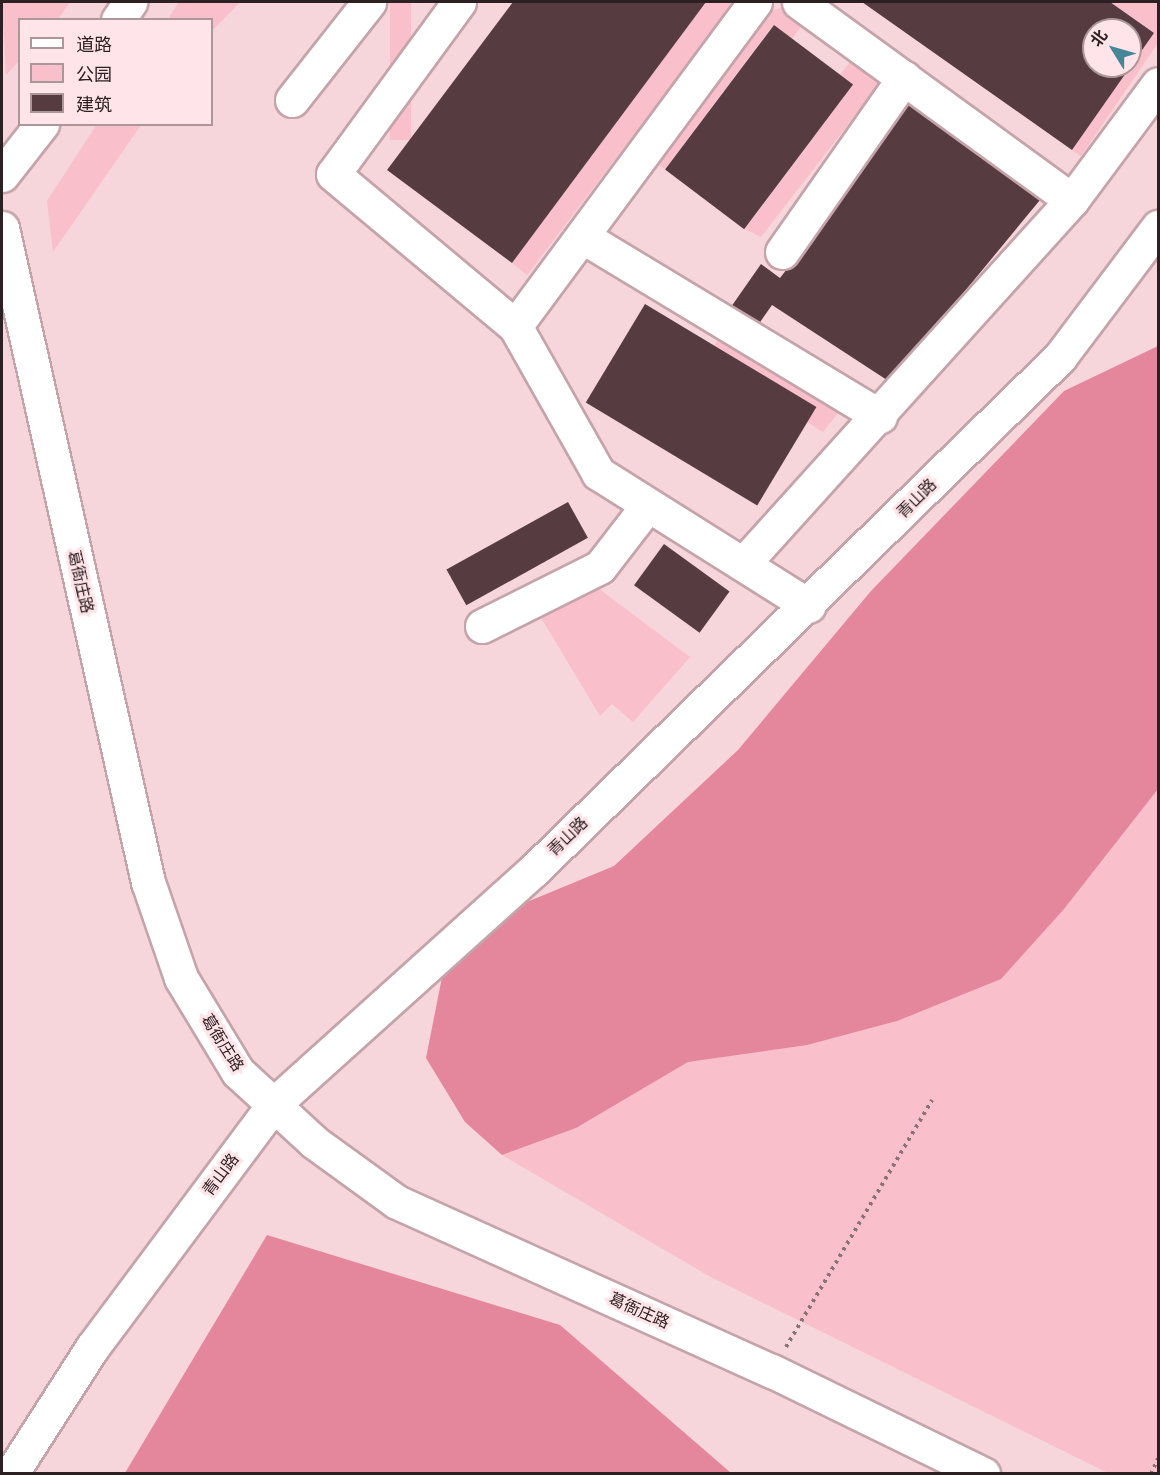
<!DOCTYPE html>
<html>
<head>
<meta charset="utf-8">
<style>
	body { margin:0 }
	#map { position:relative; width:1160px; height:1475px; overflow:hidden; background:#f6d5db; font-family:Raleway,"Noto Sans SC",sans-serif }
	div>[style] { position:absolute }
	.green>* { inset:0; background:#f9bfca; transform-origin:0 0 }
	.forest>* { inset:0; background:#e4869c }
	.building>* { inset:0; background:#563c41; transform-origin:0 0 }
	.path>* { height:4px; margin-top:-2px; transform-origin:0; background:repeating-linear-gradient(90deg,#877275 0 3px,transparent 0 7.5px) }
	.roads { filter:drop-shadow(2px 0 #c4a4aa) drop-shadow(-2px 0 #c4a4aa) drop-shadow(0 2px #c4a4aa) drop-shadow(0 -2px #c4a4aa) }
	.minor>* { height:33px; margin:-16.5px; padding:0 16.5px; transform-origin:16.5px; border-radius:16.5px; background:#fff }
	span { translate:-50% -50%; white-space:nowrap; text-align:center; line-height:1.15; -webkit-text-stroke:6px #ffe4e9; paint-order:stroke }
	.street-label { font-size:16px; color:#2c2022 }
	.frame { position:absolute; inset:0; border:3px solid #2c2022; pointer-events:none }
	.legend { position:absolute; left:18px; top:18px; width:195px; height:108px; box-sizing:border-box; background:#ffe4e9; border:2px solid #ab9699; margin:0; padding:8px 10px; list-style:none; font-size:18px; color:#2c2022 }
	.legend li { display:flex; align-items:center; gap:12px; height:30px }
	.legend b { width:30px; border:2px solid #ab9699 }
	.north { position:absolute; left:1082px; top:18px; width:60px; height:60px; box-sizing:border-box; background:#ffe4e9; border:2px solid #ab9699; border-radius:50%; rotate:307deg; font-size:16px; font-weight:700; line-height:24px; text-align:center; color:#2c2022 }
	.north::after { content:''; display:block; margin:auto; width:21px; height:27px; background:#458698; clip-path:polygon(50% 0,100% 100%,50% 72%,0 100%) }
</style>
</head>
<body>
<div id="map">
	<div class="green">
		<i style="clip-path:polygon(2px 2px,70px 2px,58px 19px,20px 20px,19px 61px,6px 75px)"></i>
		<i style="clip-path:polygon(179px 2px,240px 2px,212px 31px,212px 20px,168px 19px)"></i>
		<i style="left:390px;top:2px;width:21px;height:138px"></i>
		<i style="clip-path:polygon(706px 2px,735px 2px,527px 275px,512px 263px)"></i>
		<i style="clip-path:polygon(1110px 2px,1158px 2px,1158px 43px,1081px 156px,1072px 150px,1154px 33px)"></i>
		<i style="clip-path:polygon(786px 7px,806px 20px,792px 39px,773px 25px,665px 169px,649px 158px,761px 13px)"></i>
		<i style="clip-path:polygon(856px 54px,884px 78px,761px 237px,745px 229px,853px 85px,840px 75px)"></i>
		<i style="clip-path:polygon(97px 124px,141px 125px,53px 252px,47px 201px)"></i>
		<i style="clip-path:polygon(721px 336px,842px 408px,823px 432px,806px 421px,815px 407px,714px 345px)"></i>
		<i style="clip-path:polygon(595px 586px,690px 657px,633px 722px,612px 704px,600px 716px,540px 616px)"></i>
		<i style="clip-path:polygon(1158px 789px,1158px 1473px,1108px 1473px,709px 1276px,502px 1155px,576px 1128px,688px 1062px,807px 1045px,897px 1021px,1064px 909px)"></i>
	</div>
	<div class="forest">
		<i style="clip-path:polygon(1158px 346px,1158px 789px,1064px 909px,1001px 979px,897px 1021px,807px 1045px,688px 1062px,576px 1128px,502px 1155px,465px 1122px,426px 1058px,445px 962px,510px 909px,614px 866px,738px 750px,871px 591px,1064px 391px)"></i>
		<i style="clip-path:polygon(267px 1235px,560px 1325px,731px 1473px,125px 1473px)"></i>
	</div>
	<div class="building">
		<i style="clip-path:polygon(513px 2px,706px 2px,512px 263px,387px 170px)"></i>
		<i style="clip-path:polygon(evenodd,862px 2px,1110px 2px,1154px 33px,1072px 150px,862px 2px,1094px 30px,1130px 30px,1130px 66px,1094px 66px,1094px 30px)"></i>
		<i style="left:774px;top:25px;width:99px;height:181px;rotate:37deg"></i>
		<i style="clip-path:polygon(902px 90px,1036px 186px,1040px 200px,890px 382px,772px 305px,758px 325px,731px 307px,761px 264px,780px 278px,821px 225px)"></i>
		<i style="left:645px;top:304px;width:200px;height:115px;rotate:31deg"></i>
		<i style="left:568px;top:502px;width:41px;height:139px;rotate:61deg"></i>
		<i style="left:664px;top:544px;width:81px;height:51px;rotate:36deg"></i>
	</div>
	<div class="path">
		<i style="left:786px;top:1347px;width:287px;rotate:-59.4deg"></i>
		<i style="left:1151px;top:1474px;width:17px;rotate:-66deg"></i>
	</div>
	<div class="roads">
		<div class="minor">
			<i style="left:459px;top:2px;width:213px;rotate:126.2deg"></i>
			<i style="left:333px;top:174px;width:237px;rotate:39.9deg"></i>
			<i style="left:755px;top:2px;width:403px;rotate:126.5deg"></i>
			<i style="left:515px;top:326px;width:169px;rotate:60.5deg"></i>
			<i style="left:598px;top:473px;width:249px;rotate:32.2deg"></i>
			<i style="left:799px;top:2px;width:337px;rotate:36deg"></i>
			<i style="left:118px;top:20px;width:22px;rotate:-56deg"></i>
			<i style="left:292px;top:100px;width:125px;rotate:-51.8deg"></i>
			<i style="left:2px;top:175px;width:65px;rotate:-51.9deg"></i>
			<i style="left:2px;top:228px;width:670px;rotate:77.42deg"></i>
			<i style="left:148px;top:882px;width:102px;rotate:71deg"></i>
			<i style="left:181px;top:978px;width:110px;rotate:58.8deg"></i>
			<i style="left:238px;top:1072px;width:103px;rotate:42.6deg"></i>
			<i style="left:314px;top:1142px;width:102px;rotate:35.9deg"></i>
			<i style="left:397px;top:1202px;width:411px;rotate:24.3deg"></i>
			<i style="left:772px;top:1371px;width:235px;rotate:26deg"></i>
			<i style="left:583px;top:237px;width:347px;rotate:31.1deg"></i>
			<i style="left:782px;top:252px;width:213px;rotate:-55deg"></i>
			<i style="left:743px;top:564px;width:491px;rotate:-47.9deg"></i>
			<i style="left:1072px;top:200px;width:144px;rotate:-53.4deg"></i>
			<i style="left:482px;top:626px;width:132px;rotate:-26.6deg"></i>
			<i style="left:600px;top:567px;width:78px;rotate:-52.3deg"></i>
			<i style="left:11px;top:1474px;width:150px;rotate:-57.3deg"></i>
			<i style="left:92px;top:1348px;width:303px;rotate:-53.3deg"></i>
			<i style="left:273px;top:1105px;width:351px;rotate:-42deg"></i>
			<i style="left:534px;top:870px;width:735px;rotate:-44.28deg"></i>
			<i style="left:1060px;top:357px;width:163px;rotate:-53deg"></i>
		</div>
	</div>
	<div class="street-label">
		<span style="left:917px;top:499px;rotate:-45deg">青山路</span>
		<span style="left:80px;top:582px;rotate:77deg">葛衙庄路</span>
		<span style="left:568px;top:837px;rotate:-44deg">青山路</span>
		<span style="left:222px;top:1043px;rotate:58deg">葛衙庄路</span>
		<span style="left:221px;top:1175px;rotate:-53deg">青山路</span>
		<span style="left:639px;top:1311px;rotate:24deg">葛衙庄路</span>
	</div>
	<div class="frame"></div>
	<ul class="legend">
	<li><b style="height:8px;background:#fff"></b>道路</li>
	<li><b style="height:16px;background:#f9bfca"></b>公园</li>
	<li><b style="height:16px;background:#563c41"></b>建筑</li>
	</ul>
	<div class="north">北</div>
</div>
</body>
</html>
